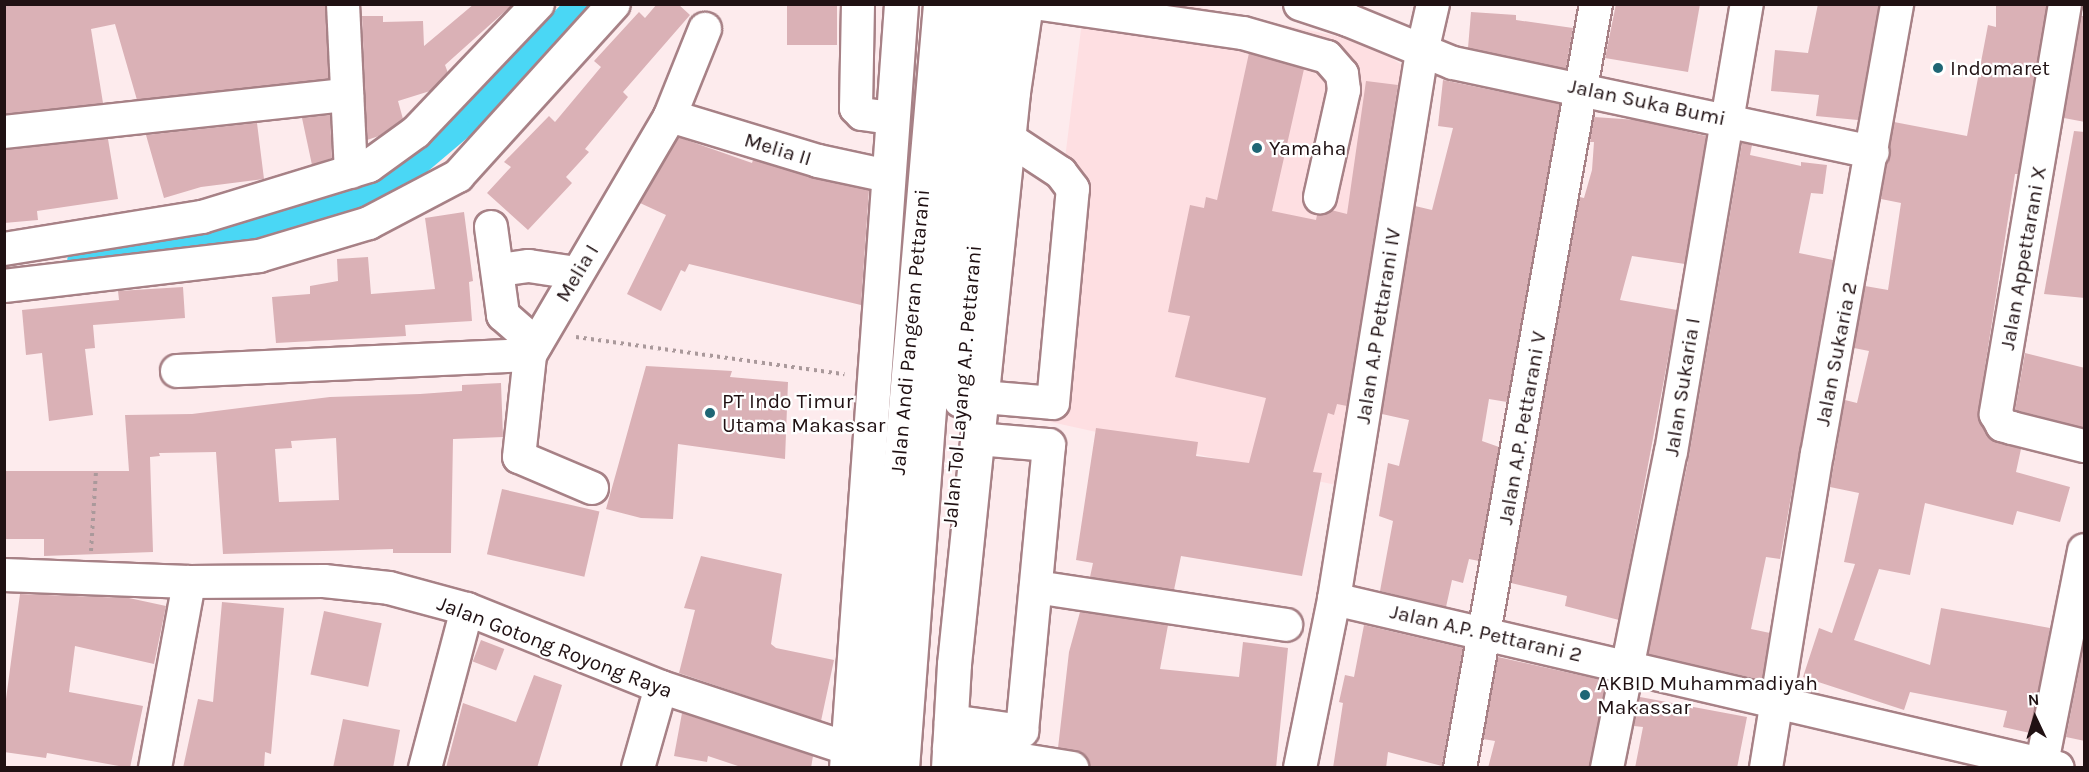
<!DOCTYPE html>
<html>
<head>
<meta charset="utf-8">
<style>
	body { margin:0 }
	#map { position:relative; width:2089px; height:772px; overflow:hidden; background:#fdebed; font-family:Karla,sans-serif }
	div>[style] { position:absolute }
	.built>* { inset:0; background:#fedfe2 }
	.canal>* { height:30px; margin:-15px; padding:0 15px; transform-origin:15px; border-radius:15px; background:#4ad7f5 }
	.building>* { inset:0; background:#dab1b6; transform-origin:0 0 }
	.path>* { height:4px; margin-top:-2px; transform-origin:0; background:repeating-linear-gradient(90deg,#aa999b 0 3px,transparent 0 7.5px) }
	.roads { filter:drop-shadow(2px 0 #a78186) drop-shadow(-2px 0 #a78186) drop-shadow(0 2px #a78186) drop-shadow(0 -2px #a78186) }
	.minor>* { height:32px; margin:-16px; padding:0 16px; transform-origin:16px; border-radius:16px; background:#fff }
	.highway>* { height:33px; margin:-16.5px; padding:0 16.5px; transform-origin:16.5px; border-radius:16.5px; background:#fff }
	.dots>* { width:16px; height:16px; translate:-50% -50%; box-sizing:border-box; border:3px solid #fff; border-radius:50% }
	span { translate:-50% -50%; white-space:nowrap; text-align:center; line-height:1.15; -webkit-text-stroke:4.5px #fff; paint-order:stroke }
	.poi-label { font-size:21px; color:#201113 }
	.left { translate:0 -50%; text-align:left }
	.street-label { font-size:21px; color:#201113 }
	.frame { position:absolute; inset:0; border:6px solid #201113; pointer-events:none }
	.north { position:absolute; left:2005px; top:688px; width:60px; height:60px; -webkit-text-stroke:4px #fff; paint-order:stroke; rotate:356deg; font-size:16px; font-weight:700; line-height:24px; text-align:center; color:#201113 }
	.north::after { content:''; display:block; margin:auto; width:21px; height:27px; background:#201113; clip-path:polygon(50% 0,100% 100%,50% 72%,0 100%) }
</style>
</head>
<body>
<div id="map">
	<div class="built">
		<i style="clip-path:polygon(1084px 5px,1189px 5px,1369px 43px,1405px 67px,1345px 487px,1033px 418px)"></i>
	</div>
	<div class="canal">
		<i style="left:82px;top:262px;width:98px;rotate:-7.6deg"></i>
		<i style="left:179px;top:249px;width:129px;rotate:-14.8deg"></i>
		<i style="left:304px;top:216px;width:96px;rotate:-21.5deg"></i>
		<i style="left:393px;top:181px;width:110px;rotate:-40.2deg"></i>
		<i style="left:477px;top:110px;width:150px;rotate:-45deg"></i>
	</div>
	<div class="building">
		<i style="clip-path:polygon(4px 4px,325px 4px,329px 79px,137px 100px,115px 24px,91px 29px,103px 103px,4px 114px)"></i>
		<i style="clip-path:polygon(474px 4px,513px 4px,445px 65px,448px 73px,430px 91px,398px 101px,403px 119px,379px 136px,367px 140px,362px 16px,383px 16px,383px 22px,423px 21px,424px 46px)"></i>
		<i style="clip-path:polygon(657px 4px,678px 4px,690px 15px,623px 92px,628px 97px,585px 149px,589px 152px,566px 177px,572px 183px,528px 230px,487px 193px,511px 167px,504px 162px,549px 116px,555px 122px,601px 67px,594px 61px,639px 12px,645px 18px)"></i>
		<i style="left:787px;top:4px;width:50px;height:41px"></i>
		<i style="clip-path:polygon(1616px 4px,1700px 4px,1688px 72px,1605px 58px)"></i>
		<i style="clip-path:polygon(1818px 4px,1879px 4px,1858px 120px,1816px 116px,1819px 95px,1771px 91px,1775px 50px,1808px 53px)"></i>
		<i style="clip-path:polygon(1996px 4px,2046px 4px,2046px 10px,2018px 174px,2015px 174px,1978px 412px,1987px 434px,1997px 442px,2021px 449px,2016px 472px,2070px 487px,2060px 522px,2017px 511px,2013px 525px,1925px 503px,1910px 575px,1879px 569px,1854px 640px,1930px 665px,1941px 608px,2050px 628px,2030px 733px,2003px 727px,2007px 711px,1910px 692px,1904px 710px,1803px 677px,1819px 628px,1832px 633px,1855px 564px,1844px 562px,1859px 493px,1830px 487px,1845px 400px,1857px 403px,1869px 351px,1854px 348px,1865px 286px,1888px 290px,1901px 203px,1881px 199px,1894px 122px,1967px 136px,1988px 25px,1996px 27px)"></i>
		<i style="clip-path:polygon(1471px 12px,1516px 15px,1516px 20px,1573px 28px,1566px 69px,1468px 48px)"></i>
		<i style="clip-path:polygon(2081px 16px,2085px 16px,2085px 122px,2064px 118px)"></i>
		<i style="clip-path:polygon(1249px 53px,1304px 69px,1272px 211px,1316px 220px,1317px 215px,1331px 210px,1347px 214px,1366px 81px,1398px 85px,1347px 406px,1337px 404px,1334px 415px,1328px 413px,1313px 472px,1322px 473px,1302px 576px,1181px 556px,1174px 590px,1090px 577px,1093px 563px,1076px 560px,1096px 428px,1198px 442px,1196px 456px,1249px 463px,1266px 398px,1175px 377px,1190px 316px,1168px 312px,1190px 205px,1204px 208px,1206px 197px,1217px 200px)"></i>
		<i style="clip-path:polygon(1443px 80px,1560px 104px,1507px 402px,1489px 399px,1482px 441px,1499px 447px,1479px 561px,1469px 559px,1463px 583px,1452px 580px,1446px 607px,1380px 591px,1393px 521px,1379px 516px,1388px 463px,1399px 466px,1409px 420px,1382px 414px,1415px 206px,1432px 210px,1453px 128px,1438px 126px)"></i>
		<i style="clip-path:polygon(330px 115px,332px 158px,312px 165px,302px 118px)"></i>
		<i style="clip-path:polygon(1594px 117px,1637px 120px,1706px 136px,1685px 264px,1632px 256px,1620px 300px,1677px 310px,1619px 620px,1565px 606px,1567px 596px,1511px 583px,1580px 197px,1584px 198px,1592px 170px,1594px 142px,1590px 142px)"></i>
		<i style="clip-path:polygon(257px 123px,264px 179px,201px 187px,164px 198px,146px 135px)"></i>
		<i style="clip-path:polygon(2074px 131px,2085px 132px,2085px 298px,2044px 294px)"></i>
		<i style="clip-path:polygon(678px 137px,752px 163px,753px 160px,869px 190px,861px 305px,689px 264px,685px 272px,681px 270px,661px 311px,627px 294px,666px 215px,640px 203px)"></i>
		<i style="clip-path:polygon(108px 139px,118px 199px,37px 211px,38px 220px,4px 223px,4px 150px)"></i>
		<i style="clip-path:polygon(1742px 143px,1752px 145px,1750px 155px,1801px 166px,1801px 162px,1827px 165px,1823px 194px,1811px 193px,1799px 253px,1833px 260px,1780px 559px,1766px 557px,1751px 629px,1770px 633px,1762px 680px,1648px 654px,1689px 456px)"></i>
		<i style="clip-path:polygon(464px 212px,473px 281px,469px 282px,472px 321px,405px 325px,406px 336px,276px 343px,272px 297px,310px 294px,310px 286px,338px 281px,337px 259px,368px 257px,371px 294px,435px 289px,425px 218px)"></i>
		<i style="clip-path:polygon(183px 287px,185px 318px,93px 325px,95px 348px,85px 349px,93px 415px,49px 421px,42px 353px,26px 355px,22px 310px,119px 300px,118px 291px)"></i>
		<i style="clip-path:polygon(2025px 353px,2085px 368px,2085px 428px,2015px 410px)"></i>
		<i style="clip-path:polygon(646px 366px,732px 371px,730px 377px,788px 382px,785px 459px,678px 444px,673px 519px,641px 518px,606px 509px)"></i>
		<i style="clip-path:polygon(evenodd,501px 383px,503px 437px,453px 439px,451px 553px,393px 553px,393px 549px,223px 554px,216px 452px,159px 453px,160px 456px,150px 457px,153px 552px,44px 556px,44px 539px,4px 539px,4px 471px,129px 471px,125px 415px,192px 414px,330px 397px,420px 394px,462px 391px,462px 385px,501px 383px,336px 438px,339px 500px,279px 502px,275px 449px,292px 448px,291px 441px,336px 438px)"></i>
		<i style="left:502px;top:489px;width:100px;height:67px;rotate:13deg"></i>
		<i style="clip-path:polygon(701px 556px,782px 574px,771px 644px,776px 648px,834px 660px,821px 721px,679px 673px,695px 610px,684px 608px)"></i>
		<i style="clip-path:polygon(20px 594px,129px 598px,166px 606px,154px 664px,75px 646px,69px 692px,143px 706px,130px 768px,47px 753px,46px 758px,4px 752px,4px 714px)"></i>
		<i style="clip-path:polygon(222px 602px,284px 608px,271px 754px,265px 752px,264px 768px,183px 768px,198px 699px,213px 702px)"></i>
		<i style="left:324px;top:611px;width:59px;height:65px;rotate:12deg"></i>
		<i style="clip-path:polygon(1080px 612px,1168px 625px,1160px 669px,1239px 677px,1243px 642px,1288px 648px,1276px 768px,1097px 768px,1089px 766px,1083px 754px,1058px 748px,1069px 652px)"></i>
		<i style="clip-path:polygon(1364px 625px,1463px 648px,1442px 766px,1388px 752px,1386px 768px,1333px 768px,1343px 703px,1339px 702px,1345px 675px,1354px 677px)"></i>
		<i style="left:481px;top:640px;width:25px;height:23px;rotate:21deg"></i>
		<i style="clip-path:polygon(2085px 640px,2085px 741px,2066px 737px)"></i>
		<i style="clip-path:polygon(1498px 657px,1606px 681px,1589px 768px,1488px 768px,1495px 741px,1483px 739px)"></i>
		<i style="clip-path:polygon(534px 675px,562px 685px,537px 768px,446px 768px,463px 703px,516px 722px)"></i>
		<i style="clip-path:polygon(1640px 697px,1747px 717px,1737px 768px,1635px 768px,1643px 727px,1634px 726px)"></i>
		<i style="clip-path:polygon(682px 713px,813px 756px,811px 768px,744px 768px,708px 756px,707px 762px,674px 756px)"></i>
		<i style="clip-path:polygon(343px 719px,400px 730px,393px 768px,333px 768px)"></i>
	</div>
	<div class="path">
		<i style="left:576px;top:337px;width:271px;rotate:7.9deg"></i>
		<i style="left:91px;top:551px;width:80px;rotate:-86.4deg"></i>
	</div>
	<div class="roads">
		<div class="minor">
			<i style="left:343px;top:4px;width:168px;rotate:87.3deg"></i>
			<i style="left:858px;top:4px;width:104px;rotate:91.1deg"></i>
			<i style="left:856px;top:108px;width:8px;rotate:45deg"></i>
			<i style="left:862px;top:114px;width:30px;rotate:8deg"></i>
			<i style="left:1041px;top:4px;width:204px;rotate:8.2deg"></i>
			<i style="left:1243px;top:33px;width:87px;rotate:15.9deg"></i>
			<i style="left:1327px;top:57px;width:23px;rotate:49deg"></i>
			<i style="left:1342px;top:74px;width:16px;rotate:83deg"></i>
			<i style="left:1344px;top:90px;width:110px;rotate:102.6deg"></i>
			<i style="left:1300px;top:4px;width:51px;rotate:18.4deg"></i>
			<i style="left:1348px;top:20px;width:113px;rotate:22.3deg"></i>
			<i style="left:1453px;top:63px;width:429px;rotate:12deg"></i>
			<i style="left:2065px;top:4px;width:416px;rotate:99.6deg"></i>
			<i style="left:1996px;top:414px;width:13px;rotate:61deg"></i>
			<i style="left:2002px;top:425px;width:10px;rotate:17deg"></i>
			<i style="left:2012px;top:428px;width:74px;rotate:14deg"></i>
			<i style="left:670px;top:116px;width:155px;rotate:16.9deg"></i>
			<i style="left:818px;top:161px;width:72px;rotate:12.1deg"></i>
			<i style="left:4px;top:132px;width:345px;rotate:-6.2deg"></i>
			<i style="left:491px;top:227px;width:89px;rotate:82.2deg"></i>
			<i style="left:503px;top:315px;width:44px;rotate:41.3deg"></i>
			<i style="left:4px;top:249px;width:201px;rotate:-9.2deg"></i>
			<i style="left:202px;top:217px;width:175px;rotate:-17deg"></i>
			<i style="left:369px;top:166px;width:58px;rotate:-35.9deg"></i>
			<i style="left:416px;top:132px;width:177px;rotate:-46.4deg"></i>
			<i style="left:500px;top:270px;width:29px;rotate:-8deg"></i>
			<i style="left:529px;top:266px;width:48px;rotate:8.5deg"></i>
			<i style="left:4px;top:286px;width:257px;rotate:-6.7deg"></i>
			<i style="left:259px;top:256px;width:115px;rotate:-16.7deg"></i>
			<i style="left:369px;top:223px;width:101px;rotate:-27.8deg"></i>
			<i style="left:458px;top:176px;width:232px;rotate:-47.8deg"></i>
			<i style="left:177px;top:371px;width:353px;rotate:-2.6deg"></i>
			<i style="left:982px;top:397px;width:71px;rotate:4.8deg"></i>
			<i style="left:1053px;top:403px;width:215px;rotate:-84.7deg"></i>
			<i style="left:1073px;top:189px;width:20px;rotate:-127deg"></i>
			<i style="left:1061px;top:173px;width:64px;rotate:-146.6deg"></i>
			<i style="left:592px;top:488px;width:79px;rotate:-157deg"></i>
			<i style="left:519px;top:457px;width:103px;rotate:-83.8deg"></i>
			<i style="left:530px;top:355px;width:277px;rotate:-59.6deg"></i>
			<i style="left:670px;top:116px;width:94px;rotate:-68.1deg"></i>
			<i style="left:4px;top:575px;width:185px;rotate:2.2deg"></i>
			<i style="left:189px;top:582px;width:135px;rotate:-0.4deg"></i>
			<i style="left:324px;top:581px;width:65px;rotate:6.1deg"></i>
			<i style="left:389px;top:588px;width:81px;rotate:15.1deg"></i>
			<i style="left:467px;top:609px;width:209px;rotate:21.9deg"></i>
			<i style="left:661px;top:687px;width:196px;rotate:18.2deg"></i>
			<i style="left:1036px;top:587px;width:253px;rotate:8.6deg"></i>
			<i style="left:1334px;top:599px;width:743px;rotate:13.14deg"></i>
			<i style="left:951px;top:721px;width:72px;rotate:8deg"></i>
			<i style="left:1022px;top:731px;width:287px;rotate:-84.6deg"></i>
			<i style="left:1049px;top:445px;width:71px;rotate:-175.2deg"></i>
			<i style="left:949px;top:748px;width:125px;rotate:9.2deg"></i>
			<i style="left:155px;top:768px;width:189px;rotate:-79.6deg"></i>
			<i style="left:425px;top:768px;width:164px;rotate:-75.2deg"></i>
			<i style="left:638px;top:768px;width:84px;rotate:-74.1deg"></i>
			<i style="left:1300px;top:768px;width:172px;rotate:-78.6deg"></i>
			<i style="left:1334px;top:599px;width:554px;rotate:-80.86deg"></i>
			<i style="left:1422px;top:52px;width:49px;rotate:-77.1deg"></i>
			<i style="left:1460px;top:768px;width:776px;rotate:-79.91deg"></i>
			<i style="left:1607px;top:768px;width:322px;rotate:-78.6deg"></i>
			<i style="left:1671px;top:452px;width:454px;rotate:-80.4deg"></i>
			<i style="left:1766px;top:768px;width:318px;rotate:-80.8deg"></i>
			<i style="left:1817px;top:454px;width:457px;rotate:-79.9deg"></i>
			<i style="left:2041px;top:768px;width:222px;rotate:-78.8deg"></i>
		</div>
		<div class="highway">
			<i style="left:960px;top:400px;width:398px;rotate:-84.5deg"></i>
			<i style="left:846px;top:768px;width:766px;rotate:-85.88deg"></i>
			<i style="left:874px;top:768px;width:767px;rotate:-85.06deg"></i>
			<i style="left:902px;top:768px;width:423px;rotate:-85.7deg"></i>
			<i style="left:934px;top:346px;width:344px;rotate:-84.2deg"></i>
			<i style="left:948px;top:768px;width:104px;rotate:-86.7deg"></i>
			<i style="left:954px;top:664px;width:575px;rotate:-84.11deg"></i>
			<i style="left:1013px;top:92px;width:89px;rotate:-81.6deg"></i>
		</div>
	</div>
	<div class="dots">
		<i style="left:1938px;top:68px;background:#1f6675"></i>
		<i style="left:1257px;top:148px;background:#1f6675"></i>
		<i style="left:710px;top:413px;background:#1f6675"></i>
		<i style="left:1585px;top:695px;background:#1f6675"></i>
	</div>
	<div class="poi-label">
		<span class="left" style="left:1950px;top:68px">Indomaret</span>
		<span class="left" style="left:1269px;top:148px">Yamaha</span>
		<span class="left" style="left:722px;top:413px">PT Indo Timur<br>Utama Makassar</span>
		<span class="left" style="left:1597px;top:695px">AKBID Muhammadiyah<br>Makassar</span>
	</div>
	<div class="street-label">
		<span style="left:1647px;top:102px;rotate:12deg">Jalan Suka Bumi</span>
		<span style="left:778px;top:149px;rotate:17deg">Melia II</span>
		<span style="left:2023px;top:258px;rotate:-80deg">Jalan Appettarani X</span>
		<span style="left:577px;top:273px;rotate:-59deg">Melia I</span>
		<span style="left:1378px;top:326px;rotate:-81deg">Jalan A.P Pettarani IV</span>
		<span style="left:910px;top:332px;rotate:-85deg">Jalan Andi Pangeran Pettarani</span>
		<span style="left:1836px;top:354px;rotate:-79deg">Jalan Sukaria 2</span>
		<span style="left:962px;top:386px;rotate:-85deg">Jalan Tol Layang A.P. Pettarani</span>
		<span style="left:1682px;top:387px;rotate:-81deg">Jalan Sukaria I</span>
		<span style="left:1522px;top:428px;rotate:-80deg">Jalan A.P. Pettarani V</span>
		<span style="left:1486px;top:633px;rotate:13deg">Jalan A.P. Pettarani 2</span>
		<span style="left:555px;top:647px;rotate:21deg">Jalan Gotong Royong Raya</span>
	</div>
	<div class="frame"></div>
	<div class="north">N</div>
</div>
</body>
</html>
